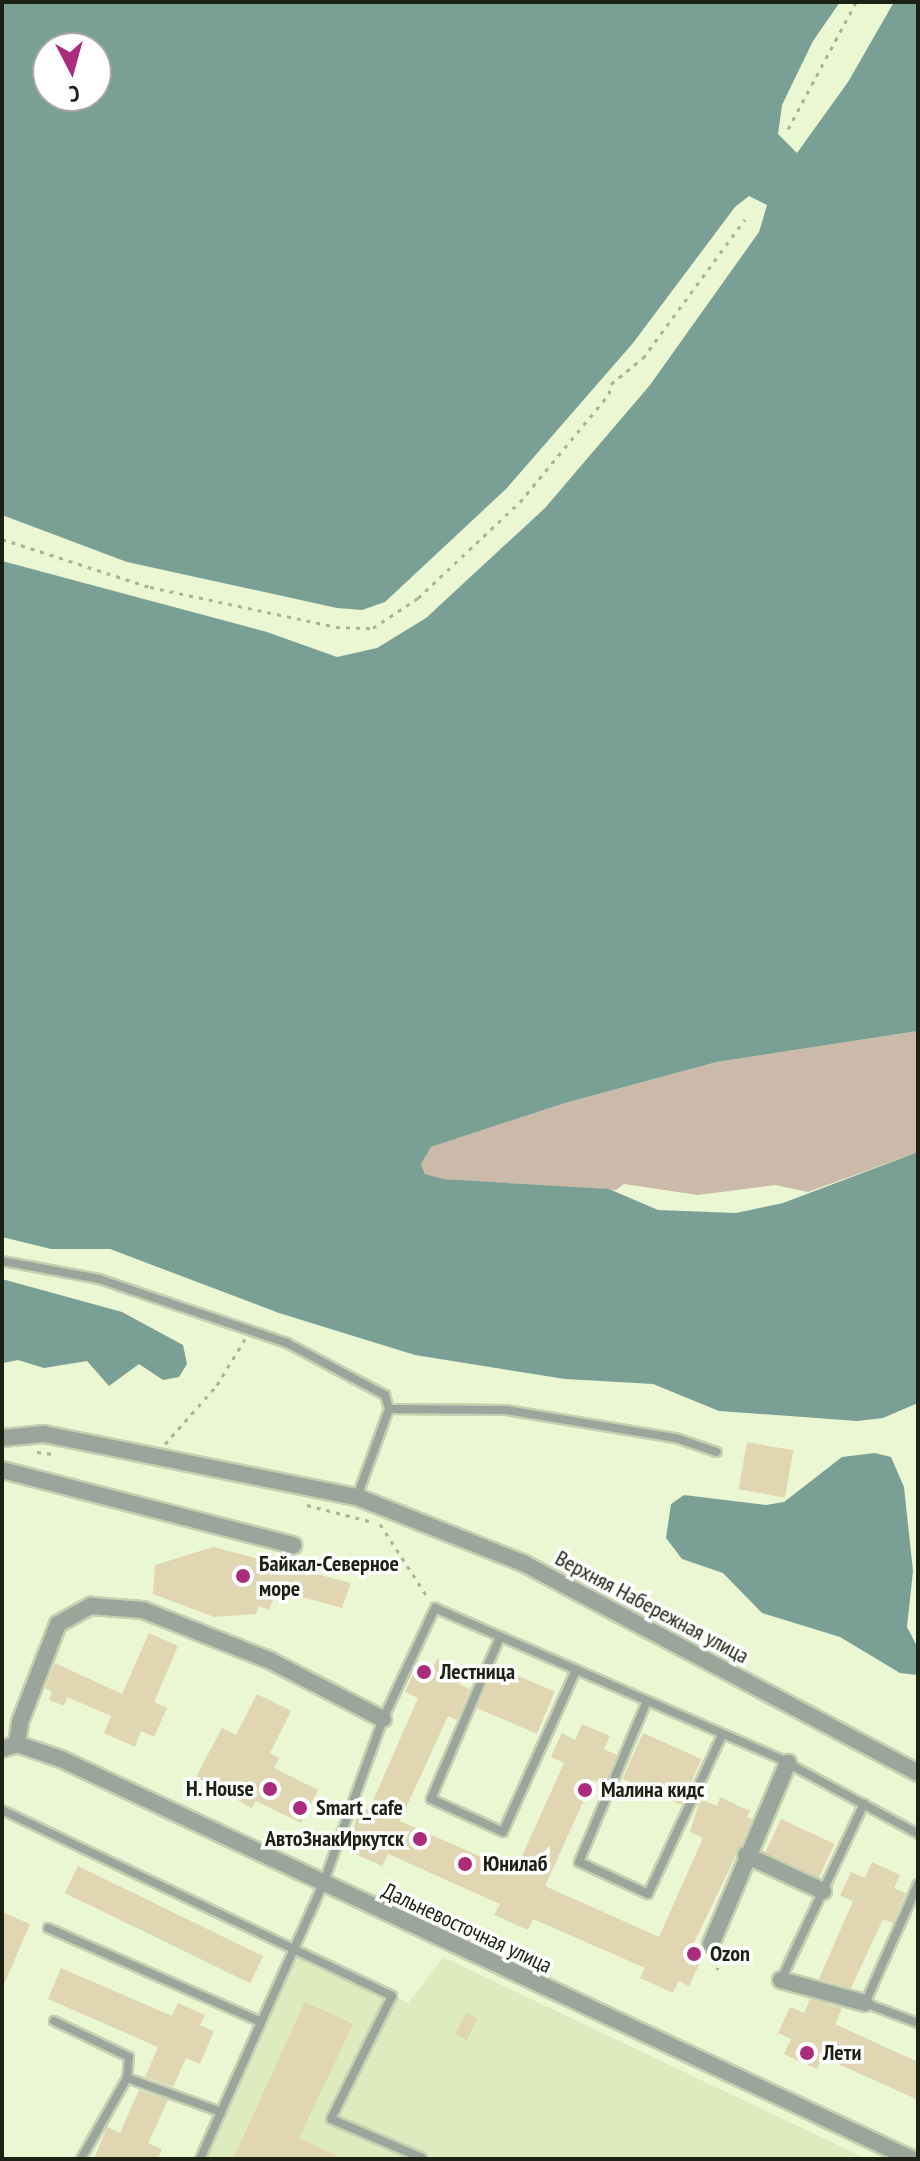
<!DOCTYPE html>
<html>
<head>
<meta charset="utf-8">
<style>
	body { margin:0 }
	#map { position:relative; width:920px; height:2161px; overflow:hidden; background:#ebf7d3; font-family:"PT Sans Narrow",sans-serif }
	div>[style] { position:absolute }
	.built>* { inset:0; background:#ddebbf }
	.green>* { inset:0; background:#cbbaa9 }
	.water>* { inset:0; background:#7aa096 }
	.building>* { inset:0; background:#e0d6b2; transform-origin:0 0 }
	.path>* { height:3px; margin-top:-1.5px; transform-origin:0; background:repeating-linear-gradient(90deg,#a9b296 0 4px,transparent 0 10px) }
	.roads { filter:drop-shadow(2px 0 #c6d0b1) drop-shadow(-2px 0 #c6d0b1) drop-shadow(0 2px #c6d0b1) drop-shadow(0 -2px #c6d0b1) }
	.lane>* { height:8px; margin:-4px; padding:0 4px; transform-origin:4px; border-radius:4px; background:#9aa69b }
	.street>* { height:16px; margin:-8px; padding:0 8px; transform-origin:8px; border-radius:8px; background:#9aa69b }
	.dots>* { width:22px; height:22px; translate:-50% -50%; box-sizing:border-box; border:4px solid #fff; border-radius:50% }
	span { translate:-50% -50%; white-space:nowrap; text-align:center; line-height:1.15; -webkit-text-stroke:7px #fff; paint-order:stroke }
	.poi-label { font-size:22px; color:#1d2114; font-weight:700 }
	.left { translate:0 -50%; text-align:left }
	.right { translate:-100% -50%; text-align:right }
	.street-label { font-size:22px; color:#1d2114 }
	.frame { position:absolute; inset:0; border:4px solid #1d2114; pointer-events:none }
	.north { position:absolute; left:32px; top:32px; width:80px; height:80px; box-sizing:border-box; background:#fff; border:2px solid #a5a6a1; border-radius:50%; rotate:174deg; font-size:22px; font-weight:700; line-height:32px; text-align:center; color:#1d2114 }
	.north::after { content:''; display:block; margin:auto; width:28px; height:36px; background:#ab2c7c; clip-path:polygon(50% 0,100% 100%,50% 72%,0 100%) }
</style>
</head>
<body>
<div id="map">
	<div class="built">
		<i style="clip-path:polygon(294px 1947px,408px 2003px,443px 1957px,867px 2159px,199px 2159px)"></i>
	</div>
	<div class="green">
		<i style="clip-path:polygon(918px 1031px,918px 1152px,808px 1192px,775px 1185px,698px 1195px,624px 1184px,616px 1190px,444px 1179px,425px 1174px,421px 1164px,422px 1154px,431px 1147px,565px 1103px,717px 1062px)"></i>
	</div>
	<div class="water">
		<i style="clip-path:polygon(evenodd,2px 2px,840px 2px,813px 41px,782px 105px,778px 134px,797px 153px,848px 82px,894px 2px,918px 2px,918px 1031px,717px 1062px,565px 1103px,431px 1147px,421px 1164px,425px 1174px,444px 1179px,609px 1189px,658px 1210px,736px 1213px,783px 1203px,918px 1152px,918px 1403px,883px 1418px,857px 1421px,719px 1411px,653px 1384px,565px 1379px,415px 1355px,279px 1313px,110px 1249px,51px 1249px,2px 1237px,2px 561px,267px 632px,337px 657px,377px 648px,426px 618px,545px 508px,650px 385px,759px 232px,767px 205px,749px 196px,735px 207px,633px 343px,507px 488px,385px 602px,362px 610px,337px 608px,127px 562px,2px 515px,2px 2px,48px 48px,96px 48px,96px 96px,48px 96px,48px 48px)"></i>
		<i style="clip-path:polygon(2px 1279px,122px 1312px,183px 1345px,187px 1364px,179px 1377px,163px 1380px,139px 1364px,109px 1386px,87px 1361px,44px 1368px,18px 1360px,3px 1363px)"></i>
		<i style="clip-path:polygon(875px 1453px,891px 1457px,904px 1487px,913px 1571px,907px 1627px,918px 1648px,918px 1675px,900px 1673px,840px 1637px,762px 1613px,723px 1573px,682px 1559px,666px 1538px,671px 1504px,684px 1495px,766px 1505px,784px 1502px,842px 1457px)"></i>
	</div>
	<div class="building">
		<i style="left:747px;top:1442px;width:47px;height:48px;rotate:10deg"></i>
		<i style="clip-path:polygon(213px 1547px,351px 1583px,342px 1608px,277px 1590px,269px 1610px,259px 1606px,256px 1614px,214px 1617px,153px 1594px,155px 1565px)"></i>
		<i style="clip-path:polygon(149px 1633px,178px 1646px,154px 1702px,167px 1708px,154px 1737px,141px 1731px,135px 1747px,104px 1733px,111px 1716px,67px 1697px,64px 1706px,49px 1700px,52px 1692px,45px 1688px,55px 1663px,122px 1694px)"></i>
		<i style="clip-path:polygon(437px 1659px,465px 1671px,459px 1684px,470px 1689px,457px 1720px,448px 1716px,400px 1821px,515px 1872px,564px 1763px,551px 1757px,562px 1733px,575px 1740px,582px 1724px,610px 1736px,604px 1749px,617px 1755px,604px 1785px,593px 1780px,545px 1886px,659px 1937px,703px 1838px,690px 1832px,700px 1799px,717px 1806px,720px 1797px,750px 1811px,747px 1817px,752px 1819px,741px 1845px,691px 1949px,704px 1954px,689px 1986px,679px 1981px,673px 1993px,640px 1978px,645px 1968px,533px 1919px,528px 1930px,494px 1915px,500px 1904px,388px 1854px,382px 1866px,349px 1851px,359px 1805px,369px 1810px,418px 1698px,405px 1692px,416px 1668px,430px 1675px)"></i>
		<i style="left:495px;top:1666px;width:65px;height:46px;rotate:23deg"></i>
		<i style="clip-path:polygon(257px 1694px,291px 1711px,270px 1753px,279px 1758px,274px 1768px,318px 1790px,301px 1823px,256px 1801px,252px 1808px,196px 1777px,222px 1728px,236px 1735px)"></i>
		<i style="left:643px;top:1733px;width:64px;height:50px;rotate:24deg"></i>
		<i style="left:781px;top:1819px;width:59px;height:37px;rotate:25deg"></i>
		<i style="clip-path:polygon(872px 1862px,900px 1875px,894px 1888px,906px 1893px,893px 1923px,883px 1919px,851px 1988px,819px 1979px,853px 1901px,840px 1896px,851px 1872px,865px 1878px)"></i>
		<i style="left:78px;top:1866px;width:206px;height:30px;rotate:26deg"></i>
		<i style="clip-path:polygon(2px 1912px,30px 1924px,2px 1989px)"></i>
		<i style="clip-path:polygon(61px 1968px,172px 2016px,178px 2003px,205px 2015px,200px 2025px,214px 2031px,200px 2064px,186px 2058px,173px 2087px,145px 2077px,158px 2047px,48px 1999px)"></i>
		<i style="clip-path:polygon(810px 1999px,842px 2008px,835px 2024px,918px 2062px,918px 2100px,823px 2057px,817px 2069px,784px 2054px,791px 2039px,778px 2033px,790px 2007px,804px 2013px)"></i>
		<i style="clip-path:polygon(305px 2002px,353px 2024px,299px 2138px,344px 2159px,233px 2159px)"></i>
		<i style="left:466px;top:2013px;width:13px;height:24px;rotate:27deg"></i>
		<i style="clip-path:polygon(139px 2090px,168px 2100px,148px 2143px,162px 2149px,158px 2159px,94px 2159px,107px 2127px,120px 2133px)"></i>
	</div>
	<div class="path">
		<i style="left:788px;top:129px;width:144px;rotate:-61.8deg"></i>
		<i style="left:2px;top:539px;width:156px;rotate:18deg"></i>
		<i style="left:150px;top:587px;width:190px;rotate:12.1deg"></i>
		<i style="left:336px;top:627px;width:37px;rotate:2deg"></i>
		<i style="left:373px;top:628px;width:54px;rotate:-33.7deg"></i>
		<i style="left:418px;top:598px;width:140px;rotate:-43.3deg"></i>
		<i style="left:520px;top:502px;width:140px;rotate:-50.5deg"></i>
		<i style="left:609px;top:394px;width:10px;rotate:-79deg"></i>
		<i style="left:611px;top:384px;width:41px;rotate:-39.1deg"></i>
		<i style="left:643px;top:358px;width:172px;rotate:-53.7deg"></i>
		<i style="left:165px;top:1444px;width:79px;rotate:-48.6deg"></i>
		<i style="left:217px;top:1385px;width:54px;rotate:-58.7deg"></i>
		<i style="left:37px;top:1452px;width:16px;rotate:7deg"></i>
		<i style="left:307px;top:1505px;width:64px;rotate:14.5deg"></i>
		<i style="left:380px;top:1524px;width:88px;rotate:57deg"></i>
		<i style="left:715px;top:1958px;width:12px;rotate:76deg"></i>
	</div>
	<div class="roads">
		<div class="lane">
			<i style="left:2px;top:1261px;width:99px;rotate:10.5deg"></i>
			<i style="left:99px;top:1279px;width:199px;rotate:18.8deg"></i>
			<i style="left:287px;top:1343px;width:111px;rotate:28deg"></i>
			<i style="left:385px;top:1395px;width:15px;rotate:74deg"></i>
			<i style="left:389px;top:1409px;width:94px;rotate:110deg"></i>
			<i style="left:389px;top:1409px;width:117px;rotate:0.5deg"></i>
			<i style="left:506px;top:1410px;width:172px;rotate:9.4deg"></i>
			<i style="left:676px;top:1438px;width:43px;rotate:18.9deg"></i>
			<i style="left:500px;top:1637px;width:176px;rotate:113.1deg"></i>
			<i style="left:431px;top:1799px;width:79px;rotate:24.6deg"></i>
			<i style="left:503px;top:1832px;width:178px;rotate:-65.7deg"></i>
			<i style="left:647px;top:1701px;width:175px;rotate:112.9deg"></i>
			<i style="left:579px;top:1862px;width:76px;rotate:24.9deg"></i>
			<i style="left:648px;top:1894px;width:175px;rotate:-65deg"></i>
			<i style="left:2px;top:1810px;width:432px;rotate:25.5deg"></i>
			<i style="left:392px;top:1996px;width:137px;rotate:116.4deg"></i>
			<i style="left:331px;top:2119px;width:99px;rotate:23.2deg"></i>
			<i style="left:918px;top:1884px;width:130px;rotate:114deg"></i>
			<i style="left:865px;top:2003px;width:57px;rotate:20.7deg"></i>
			<i style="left:48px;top:1928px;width:233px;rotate:23.8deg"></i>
			<i style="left:781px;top:1980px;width:195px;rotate:-64.8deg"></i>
			<i style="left:54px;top:2021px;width:83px;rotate:25.6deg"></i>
			<i style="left:129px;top:2057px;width:21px;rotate:95deg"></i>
			<i style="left:127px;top:2078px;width:100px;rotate:19.9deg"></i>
			<i style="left:81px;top:2159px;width:93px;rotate:-60.4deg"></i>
			<i style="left:200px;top:2159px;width:301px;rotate:-65.9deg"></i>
			<i style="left:323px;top:1884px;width:176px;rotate:-70deg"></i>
			<i style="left:383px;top:1719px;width:123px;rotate:-64.9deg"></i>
			<i style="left:435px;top:1608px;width:377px;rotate:23.6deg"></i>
			<i style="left:780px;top:1759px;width:157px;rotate:28.5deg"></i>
		</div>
		<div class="street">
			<i style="left:2px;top:1438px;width:42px;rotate:-5.4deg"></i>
			<i style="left:44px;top:1434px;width:319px;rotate:11.4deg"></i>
			<i style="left:357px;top:1497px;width:179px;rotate:21.7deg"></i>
			<i style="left:523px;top:1563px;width:447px;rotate:28deg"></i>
			<i style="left:2px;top:1470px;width:301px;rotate:14.5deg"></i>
			<i style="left:17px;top:1744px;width:22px;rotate:-82deg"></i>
			<i style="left:20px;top:1722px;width:105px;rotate:-68.8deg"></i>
			<i style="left:58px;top:1624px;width:38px;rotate:-29deg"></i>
			<i style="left:91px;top:1606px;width:52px;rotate:4.4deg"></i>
			<i style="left:143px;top:1610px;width:138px;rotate:21.7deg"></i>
			<i style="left:271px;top:1661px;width:126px;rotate:27.4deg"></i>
			<i style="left:2px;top:1749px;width:16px;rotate:-18deg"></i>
			<i style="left:17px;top:1744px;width:46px;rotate:18.8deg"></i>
			<i style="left:61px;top:1759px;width:940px;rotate:25.18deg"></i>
			<i style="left:746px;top:1855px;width:85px;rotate:25.1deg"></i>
			<i style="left:711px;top:1944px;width:197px;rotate:-67deg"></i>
			<i style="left:781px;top:1980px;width:87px;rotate:15.3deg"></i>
		</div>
	</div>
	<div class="dots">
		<i style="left:243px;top:1576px;background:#ab2c7c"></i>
		<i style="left:424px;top:1672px;background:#ab2c7c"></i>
		<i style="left:270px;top:1789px;background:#ab2c7c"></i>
		<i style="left:585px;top:1790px;background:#ab2c7c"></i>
		<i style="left:300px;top:1808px;background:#ab2c7c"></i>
		<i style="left:420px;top:1839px;background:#ab2c7c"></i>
		<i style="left:465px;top:1864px;background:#ab2c7c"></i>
		<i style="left:694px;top:1954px;background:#ab2c7c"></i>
		<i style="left:807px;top:2053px;background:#ab2c7c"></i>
	</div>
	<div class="poi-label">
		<span class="left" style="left:259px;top:1576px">Байкал-Северное<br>море</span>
		<span class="left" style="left:440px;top:1672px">Лестница</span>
		<span class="right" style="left:254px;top:1789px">H. House</span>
		<span class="left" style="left:601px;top:1790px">Малина кидс</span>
		<span class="left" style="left:316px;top:1808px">Smart_cafe</span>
		<span class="right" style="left:404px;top:1839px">АвтоЗнакИркутск</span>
		<span class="left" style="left:483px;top:1864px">Юнилаб</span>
		<span class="left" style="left:710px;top:1954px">Ozon</span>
		<span class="left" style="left:823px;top:2053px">Лети</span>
	</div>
	<div class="street-label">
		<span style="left:652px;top:1607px;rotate:28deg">Верхняя Набережная улица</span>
		<span style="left:467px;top:1928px;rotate:25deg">Дальневосточная улица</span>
	</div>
	<div class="frame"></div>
	<div class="north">С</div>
</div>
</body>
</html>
